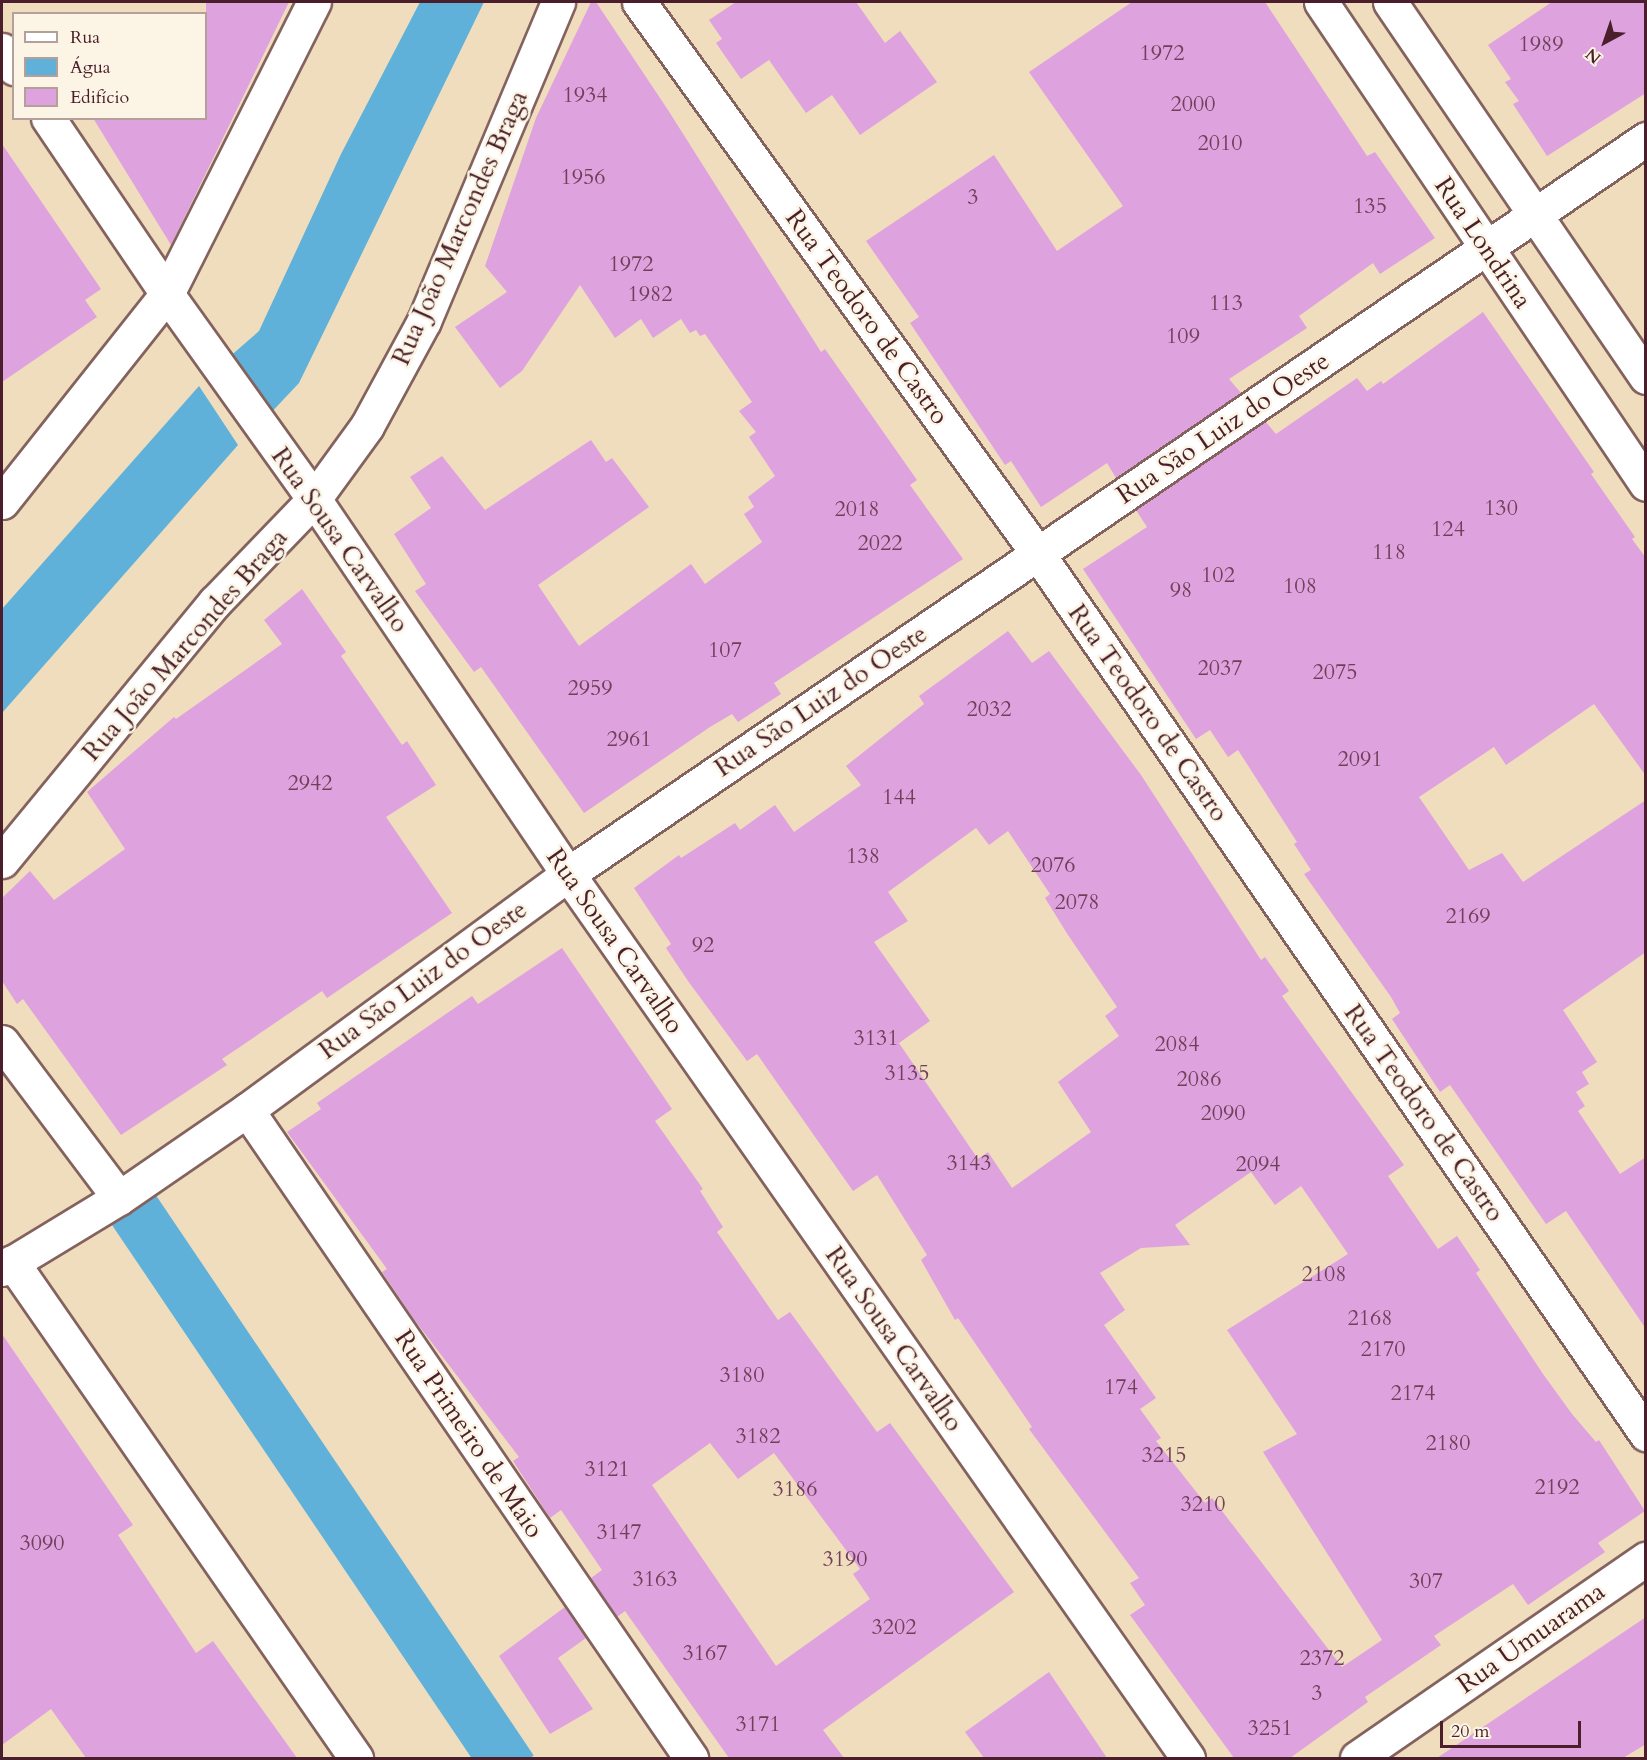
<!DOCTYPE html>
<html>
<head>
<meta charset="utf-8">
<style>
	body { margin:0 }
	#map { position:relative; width:1647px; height:1760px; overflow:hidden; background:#f0ddbd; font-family:Cardo,serif }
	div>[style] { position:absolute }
	.water>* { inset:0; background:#5fb1da; transform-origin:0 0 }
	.building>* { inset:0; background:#dea2df }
	.roads { filter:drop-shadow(2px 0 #84625e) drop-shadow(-2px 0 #84625e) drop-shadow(0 2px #84625e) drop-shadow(0 -2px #84625e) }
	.street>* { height:33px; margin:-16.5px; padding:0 16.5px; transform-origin:16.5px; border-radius:16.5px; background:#fff }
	span { translate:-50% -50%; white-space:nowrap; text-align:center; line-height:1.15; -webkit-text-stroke:5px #fcf5e5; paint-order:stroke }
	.number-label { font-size:22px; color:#6f4058 }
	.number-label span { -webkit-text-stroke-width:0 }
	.street-label { font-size:26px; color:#4a1f2b }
	.frame { position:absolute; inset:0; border:3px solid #4a1f2b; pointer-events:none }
	.legend { position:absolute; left:12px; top:12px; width:195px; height:108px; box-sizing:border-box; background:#fcf5e5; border:2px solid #b59f9b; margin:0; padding:8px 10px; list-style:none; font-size:18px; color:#4a1f2b }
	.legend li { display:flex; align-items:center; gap:12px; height:30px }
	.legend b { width:30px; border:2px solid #b59f9b }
	.north { position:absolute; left:1575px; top:12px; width:60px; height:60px; -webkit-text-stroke:4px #fcf5e5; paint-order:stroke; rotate:220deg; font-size:16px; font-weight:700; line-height:24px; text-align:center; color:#4a1f2b }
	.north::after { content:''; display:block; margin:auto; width:21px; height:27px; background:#4a1f2b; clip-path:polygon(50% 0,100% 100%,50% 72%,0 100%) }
	.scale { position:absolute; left:1440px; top:1721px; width:141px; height:27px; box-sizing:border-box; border:3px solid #4a1f2b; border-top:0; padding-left:8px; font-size:18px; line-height:21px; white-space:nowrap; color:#4a1f2b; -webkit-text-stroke:4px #fcf5e5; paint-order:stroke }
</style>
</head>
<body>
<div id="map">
	<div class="water">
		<i style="clip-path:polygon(420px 2px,484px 2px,299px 383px,266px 418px,227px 359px,259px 331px,341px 154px)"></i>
		<i style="clip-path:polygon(199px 386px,238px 445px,2px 713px,2px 609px)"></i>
		<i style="left:149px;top:1185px;width:688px;height:53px;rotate:56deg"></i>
	</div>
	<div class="building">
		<i style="clip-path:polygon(206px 2px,289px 2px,171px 245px,93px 118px,206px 118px)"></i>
		<i style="clip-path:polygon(591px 2px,596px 2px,668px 110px,821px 352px,825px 349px,917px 480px,910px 485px,963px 559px,774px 683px,781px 694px,738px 722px,732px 714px,710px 727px,584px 813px,481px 667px,474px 672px,415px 591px,426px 584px,394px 534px,431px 508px,410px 477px,442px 456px,485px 510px,591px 440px,606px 462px,612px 458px,649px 507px,538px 585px,579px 646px,691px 564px,705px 584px,762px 542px,744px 514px,754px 507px,748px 497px,775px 476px,749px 437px,756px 432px,739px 411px,752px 402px,705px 334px,700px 336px,696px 330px,690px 333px,681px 319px,653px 338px,641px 319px,615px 338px,580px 285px,522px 371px,500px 388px,455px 327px,507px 292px,485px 266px,536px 118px)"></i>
		<i style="clip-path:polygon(736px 2px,856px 2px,885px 43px,900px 31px,937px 82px,860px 135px,832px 95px,806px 113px,769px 60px,741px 79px,716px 43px,722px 39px,709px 20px)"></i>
		<i style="clip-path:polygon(1132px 2px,1265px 2px,1367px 156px,1375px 152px,1435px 238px,1380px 274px,1373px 263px,1299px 316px,1307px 328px,1229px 379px,1241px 393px,1116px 478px,1107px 463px,1041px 507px,1011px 461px,1005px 465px,910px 323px,919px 317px,866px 241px,994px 155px,1057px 251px,1123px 206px,1029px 72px)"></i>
		<i style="clip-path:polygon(1552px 2px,1646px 2px,1646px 93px,1547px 156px,1513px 104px,1519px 101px,1505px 82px,1511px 79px,1488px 45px)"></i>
		<i style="clip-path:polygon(2px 144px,101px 289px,85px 300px,97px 317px,2px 382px)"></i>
		<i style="clip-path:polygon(1483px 312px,1594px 472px,1591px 474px,1635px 537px,1632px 539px,1646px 558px,1646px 776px,1594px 704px,1506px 765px,1494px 747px,1419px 797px,1469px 870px,1502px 853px,1523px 882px,1646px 800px,1646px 952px,1563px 1010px,1597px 1062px,1582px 1072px,1589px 1084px,1576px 1092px,1585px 1106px,1578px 1111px,1620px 1174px,1646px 1157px,1646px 1329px,1566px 1211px,1546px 1224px,1450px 1085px,1440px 1092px,1392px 1019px,1400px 1013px,1391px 997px,1304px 874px,1311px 870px,1294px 844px,1297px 842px,1238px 750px,1228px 757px,1210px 730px,1196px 739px,1083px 569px,1147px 527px,1136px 510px,1265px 421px,1276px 434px,1357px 378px,1367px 391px,1381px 381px,1383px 384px)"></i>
		<i style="clip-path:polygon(302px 589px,346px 652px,341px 656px,402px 745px,407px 741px,436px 785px,386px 817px,452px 913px,327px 998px,322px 991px,222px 1059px,227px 1065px,121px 1135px,23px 999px,17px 1004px,2px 981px,2px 898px,30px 871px,54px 900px,125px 849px,87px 792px,174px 717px,176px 719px,282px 644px,264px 620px)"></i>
		<i style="clip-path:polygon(evenodd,1008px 631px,1032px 663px,1049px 651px,1141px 775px,1261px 960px,1265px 957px,1289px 991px,1282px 996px,1404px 1165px,1388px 1176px,1438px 1249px,1457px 1236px,1480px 1270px,1476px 1273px,1543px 1374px,1572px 1414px,1596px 1442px,1599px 1440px,1645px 1511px,1598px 1543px,1605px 1552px,1528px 1605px,1513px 1584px,1434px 1636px,1441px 1645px,1365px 1697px,1368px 1702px,1290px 1758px,1234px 1758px,1130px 1615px,1145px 1605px,1130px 1583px,1139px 1578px,1029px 1429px,1032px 1427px,958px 1318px,955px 1320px,921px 1260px,927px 1255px,877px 1175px,853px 1191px,757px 1054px,747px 1061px,688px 981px,666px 948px,671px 944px,634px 888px,679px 855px,681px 858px,735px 823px,740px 830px,775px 805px,794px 832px,861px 785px,846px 766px,924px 704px,919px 696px,1008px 631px,976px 828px,989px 845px,1008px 831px,1050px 894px,1045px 898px,1068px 935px,1117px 1007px,1105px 1016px,1119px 1036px,1058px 1082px,1091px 1132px,1012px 1188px,988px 1152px,978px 1159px,899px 1043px,930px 1021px,874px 942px,908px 921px,888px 892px,976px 828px,1008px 631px,1251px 1172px,1275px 1205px,1301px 1186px,1348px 1254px,1227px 1330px,1297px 1434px,1263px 1452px,1382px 1640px,1342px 1667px,1212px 1498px,1205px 1503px,1156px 1441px,1161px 1438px,1140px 1409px,1156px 1398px,1104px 1325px,1125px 1310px,1100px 1273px,1141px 1248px,1190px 1245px,1175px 1225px,1251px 1172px)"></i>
		<i style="clip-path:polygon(evenodd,562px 948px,672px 1109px,655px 1121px,703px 1189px,700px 1191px,723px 1227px,717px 1232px,778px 1320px,790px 1312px,877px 1432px,890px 1423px,1014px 1592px,823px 1730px,844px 1758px,729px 1758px,625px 1611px,617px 1617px,591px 1578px,602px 1570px,561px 1510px,550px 1518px,513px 1461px,519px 1457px,413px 1318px,382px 1272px,387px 1269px,287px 1132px,321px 1109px,317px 1103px,472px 996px,478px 1004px,562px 948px,710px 1443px,738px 1479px,774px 1453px,860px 1569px,853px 1574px,870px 1599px,776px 1666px,652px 1485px,710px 1443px)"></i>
		<i style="clip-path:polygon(2px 1334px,133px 1525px,118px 1535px,196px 1653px,213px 1641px,297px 1758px,86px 1758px,51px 1709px,2px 1745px)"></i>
		<i style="clip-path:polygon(565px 1607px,586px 1638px,558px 1658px,593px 1709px,550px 1734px,499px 1656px)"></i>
		<i style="clip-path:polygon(1646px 1617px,1646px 1744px,1623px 1758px,1437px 1758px)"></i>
		<i style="clip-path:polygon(1049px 1672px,1107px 1758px,984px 1758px,965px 1732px)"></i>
	</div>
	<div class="roads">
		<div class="street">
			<i style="left:639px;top:2px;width:681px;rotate:54.14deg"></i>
			<i style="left:1038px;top:554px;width:1070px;rotate:55.36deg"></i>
			<i style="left:1321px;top:2px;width:581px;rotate:56.01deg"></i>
			<i style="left:1390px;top:2px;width:454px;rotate:55.7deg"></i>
			<i style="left:2px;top:50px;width:22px;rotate:56deg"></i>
			<i style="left:48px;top:118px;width:212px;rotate:55.9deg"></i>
			<i style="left:167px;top:294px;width:252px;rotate:54.4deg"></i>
			<i style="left:314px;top:499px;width:453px;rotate:55.9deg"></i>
			<i style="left:568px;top:874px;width:1080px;rotate:54.96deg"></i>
			<i style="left:2px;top:502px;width:265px;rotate:-51.6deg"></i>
			<i style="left:167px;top:294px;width:327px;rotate:-63.3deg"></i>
			<i style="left:2px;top:861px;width:335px;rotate:-50.6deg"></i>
			<i style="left:215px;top:602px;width:143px;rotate:-46.1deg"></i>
			<i style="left:314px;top:499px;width:90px;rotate:-54deg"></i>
			<i style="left:367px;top:426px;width:119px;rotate:-61.5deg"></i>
			<i style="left:424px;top:321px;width:346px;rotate:-67.2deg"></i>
			<i style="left:2px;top:1042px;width:195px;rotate:53.1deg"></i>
			<i style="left:247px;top:1110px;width:786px;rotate:55.58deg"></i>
			<i style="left:12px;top:1262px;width:604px;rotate:55.26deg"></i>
			<i style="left:2px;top:1269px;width:137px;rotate:-31.3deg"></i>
			<i style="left:119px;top:1198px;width:155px;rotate:-34.5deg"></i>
			<i style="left:247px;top:1110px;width:398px;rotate:-36.3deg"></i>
			<i style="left:568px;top:874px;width:1305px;rotate:-34.29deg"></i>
			<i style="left:1357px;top:1758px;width:351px;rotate:-34.6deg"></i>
		</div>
	</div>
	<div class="number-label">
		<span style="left:1541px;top:45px">1989</span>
		<span style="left:1162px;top:54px">1972</span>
		<span style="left:585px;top:96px">1934</span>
		<span style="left:1193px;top:105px">2000</span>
		<span style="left:1220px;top:144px">2010</span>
		<span style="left:583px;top:178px">1956</span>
		<span style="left:973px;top:198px">3</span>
		<span style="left:1370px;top:207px">135</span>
		<span style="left:631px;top:265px">1972</span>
		<span style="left:650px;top:295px">1982</span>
		<span style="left:1226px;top:304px">113</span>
		<span style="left:1183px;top:337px">109</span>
		<span style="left:1501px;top:509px">130</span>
		<span style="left:857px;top:510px">2018</span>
		<span style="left:1448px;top:530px">124</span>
		<span style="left:880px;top:544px">2022</span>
		<span style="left:1389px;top:553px">118</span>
		<span style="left:1218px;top:576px">102</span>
		<span style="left:1300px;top:587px">108</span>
		<span style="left:1181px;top:591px">98</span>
		<span style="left:725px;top:651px">107</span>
		<span style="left:1220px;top:669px">2037</span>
		<span style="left:1335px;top:673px">2075</span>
		<span style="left:590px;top:689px">2959</span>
		<span style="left:989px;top:710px">2032</span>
		<span style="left:629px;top:740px">2961</span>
		<span style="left:1360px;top:760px">2091</span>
		<span style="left:310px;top:784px">2942</span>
		<span style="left:899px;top:798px">144</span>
		<span style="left:863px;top:857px">138</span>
		<span style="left:1053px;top:866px">2076</span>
		<span style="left:1077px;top:903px">2078</span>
		<span style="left:1468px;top:917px">2169</span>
		<span style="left:703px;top:946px">92</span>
		<span style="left:876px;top:1039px">3131</span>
		<span style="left:1177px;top:1045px">2084</span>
		<span style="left:907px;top:1074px">3135</span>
		<span style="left:1199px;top:1080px">2086</span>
		<span style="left:1223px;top:1114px">2090</span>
		<span style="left:969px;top:1164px">3143</span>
		<span style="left:1258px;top:1165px">2094</span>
		<span style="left:1324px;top:1275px">2108</span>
		<span style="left:1370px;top:1319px">2168</span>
		<span style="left:1383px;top:1350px">2170</span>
		<span style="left:742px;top:1376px">3180</span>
		<span style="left:1121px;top:1388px">174</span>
		<span style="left:1413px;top:1394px">2174</span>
		<span style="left:758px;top:1437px">3182</span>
		<span style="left:1448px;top:1444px">2180</span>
		<span style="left:1164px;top:1456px">3215</span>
		<span style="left:607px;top:1470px">3121</span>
		<span style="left:1557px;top:1488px">2192</span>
		<span style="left:795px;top:1490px">3186</span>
		<span style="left:1203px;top:1505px">3210</span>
		<span style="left:619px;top:1533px">3147</span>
		<span style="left:42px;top:1544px">3090</span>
		<span style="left:845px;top:1560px">3190</span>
		<span style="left:655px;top:1580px">3163</span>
		<span style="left:1426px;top:1582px">307</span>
		<span style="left:894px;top:1628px">3202</span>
		<span style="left:705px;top:1654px">3167</span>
		<span style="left:1322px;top:1659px">2372</span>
		<span style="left:1317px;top:1694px">3</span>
		<span style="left:758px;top:1725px">3171</span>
		<span style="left:1270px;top:1729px">3251</span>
	</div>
	<div class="street-label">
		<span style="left:460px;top:228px;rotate:-66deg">Rua João Marcondes Braga</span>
		<span style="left:1483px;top:243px;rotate:56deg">Rua Londrina</span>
		<span style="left:867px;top:317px;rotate:54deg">Rua Teodoro de Castro</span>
		<span style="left:1223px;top:428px;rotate:-34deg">Rua São Luiz do Oeste</span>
		<span style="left:340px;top:540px;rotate:55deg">Rua Sousa Carvalho</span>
		<span style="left:185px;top:645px;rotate:-49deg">Rua João Marcondes Braga</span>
		<span style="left:821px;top:701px;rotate:-34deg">Rua São Luiz do Oeste</span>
		<span style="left:1148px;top:713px;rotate:55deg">Rua Teodoro de Castro</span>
		<span style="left:615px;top:941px;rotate:55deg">Rua Sousa Carvalho</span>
		<span style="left:423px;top:980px;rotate:-36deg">Rua São Luiz do Oeste</span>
		<span style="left:1424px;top:1113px;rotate:55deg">Rua Teodoro de Castro</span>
		<span style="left:894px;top:1339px;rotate:55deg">Rua Sousa Carvalho</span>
		<span style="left:469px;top:1434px;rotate:56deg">Rua Primeiro de Maio</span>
		<span style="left:1531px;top:1638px;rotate:-35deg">Rua Umuarama</span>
	</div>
	<div class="frame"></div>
	<ul class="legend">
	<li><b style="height:8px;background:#fff"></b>Rua</li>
	<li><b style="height:16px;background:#5fb1da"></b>Água</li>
	<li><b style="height:16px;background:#dea2df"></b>Edifício</li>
	</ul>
	<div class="north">N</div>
	<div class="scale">20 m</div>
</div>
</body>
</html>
